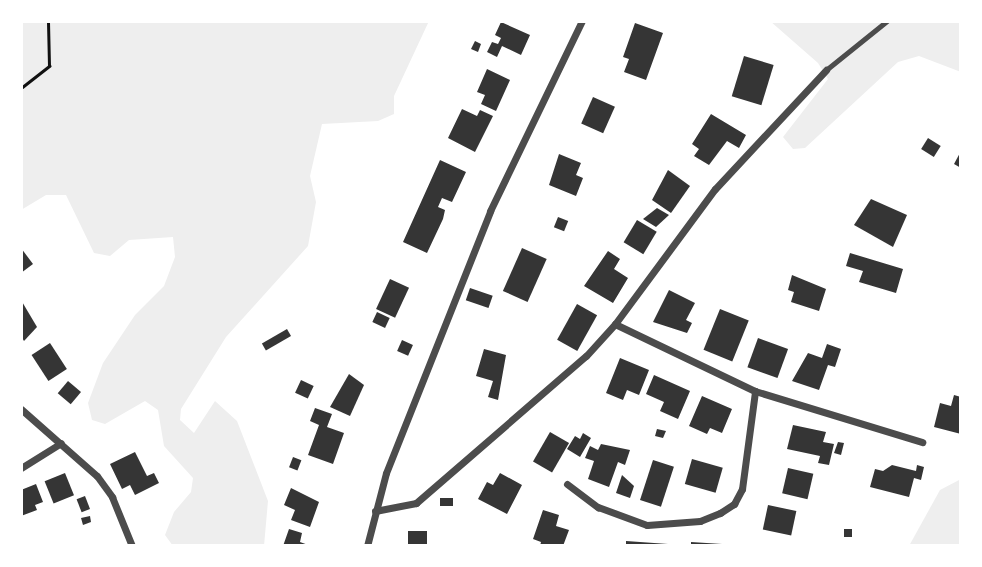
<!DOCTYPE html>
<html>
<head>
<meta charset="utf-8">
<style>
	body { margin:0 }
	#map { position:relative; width:982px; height:567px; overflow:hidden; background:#fff; font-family:Lato,sans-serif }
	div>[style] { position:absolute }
	.green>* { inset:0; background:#eee }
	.building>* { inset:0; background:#353535; transform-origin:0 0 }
	.path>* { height:2.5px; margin:-1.25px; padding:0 1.25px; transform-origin:1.25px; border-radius:1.25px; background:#111 }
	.service>* { height:4.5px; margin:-2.25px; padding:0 2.25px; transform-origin:2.25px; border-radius:2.25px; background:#4c4c4c }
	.minor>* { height:7px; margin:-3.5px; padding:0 3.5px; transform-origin:3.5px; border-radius:3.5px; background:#4c4c4c }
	span { translate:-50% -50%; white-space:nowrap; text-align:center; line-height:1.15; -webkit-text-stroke:7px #fff; paint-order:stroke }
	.frame { position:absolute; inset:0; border:23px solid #fff; pointer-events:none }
</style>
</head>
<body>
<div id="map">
	<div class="green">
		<i style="clip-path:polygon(21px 21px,429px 21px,394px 96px,394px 114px,378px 121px,322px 124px,310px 176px,316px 202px,308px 246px,226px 337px,181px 409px,180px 420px,194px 433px,215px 401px,237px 421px,268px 501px,264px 546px,173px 546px,165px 535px,174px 512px,191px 492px,193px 478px,164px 446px,158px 410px,145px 401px,105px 424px,92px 420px,88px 403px,103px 363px,135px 315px,164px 286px,175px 257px,173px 237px,129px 240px,110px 256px,94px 253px,66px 195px,46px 195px,21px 210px)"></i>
		<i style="clip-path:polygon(770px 21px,961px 21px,961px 72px,919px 56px,898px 62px,805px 148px,793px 149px,783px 137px,828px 79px,818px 63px)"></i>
		<i style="clip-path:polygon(961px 479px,961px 546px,909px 546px,940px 490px)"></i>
	</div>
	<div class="building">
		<i style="clip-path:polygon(501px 22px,530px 35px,521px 55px,502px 46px,497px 57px,487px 52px,492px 42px,498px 44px,501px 38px,495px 35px)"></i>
		<i style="clip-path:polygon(635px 23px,663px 33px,646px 80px,624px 72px,629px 59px,623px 57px)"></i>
		<i style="clip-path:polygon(475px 41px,481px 44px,478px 52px,471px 49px)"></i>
		<i style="left:744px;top:56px;width:31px;height:42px;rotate:17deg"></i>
		<i style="clip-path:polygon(487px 69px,510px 80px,496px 111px,481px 104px,485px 95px,477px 92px)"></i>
		<i style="left:593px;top:97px;width:24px;height:29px;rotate:24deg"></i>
		<i style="clip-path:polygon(462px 109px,477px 116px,480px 110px,493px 116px,475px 152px,448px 138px)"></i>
		<i style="clip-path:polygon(711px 114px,746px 135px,739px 148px,727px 141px,709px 165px,694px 156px,699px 149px,692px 144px)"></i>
		<i style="left:928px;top:138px;width:15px;height:13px;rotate:32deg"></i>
		<i style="clip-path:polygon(961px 151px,961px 168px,954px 164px)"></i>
		<i style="clip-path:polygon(559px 154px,581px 163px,576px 175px,583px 178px,576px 196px,549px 185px)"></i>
		<i style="clip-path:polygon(440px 160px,466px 172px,452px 202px,442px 198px,438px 207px,445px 210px,443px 219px,427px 253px,403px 242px)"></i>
		<i style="clip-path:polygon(668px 170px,690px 186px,671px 213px,652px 200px)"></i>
		<i style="clip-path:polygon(871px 199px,907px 215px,893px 247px,854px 225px)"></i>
		<i style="clip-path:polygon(657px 208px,669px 215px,656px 227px,643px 219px)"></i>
		<i style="left:558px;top:217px;width:11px;height:11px;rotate:22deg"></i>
		<i style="left:637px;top:220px;width:23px;height:26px;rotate:31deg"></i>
		<i style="clip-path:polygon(21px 248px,33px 264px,21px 273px)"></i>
		<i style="left:522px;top:248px;width:27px;height:47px;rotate:24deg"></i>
		<i style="clip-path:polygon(608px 251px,620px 259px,614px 269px,628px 278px,613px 303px,584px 286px)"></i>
		<i style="clip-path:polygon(850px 253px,903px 269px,896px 293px,859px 282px,863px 271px,846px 266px)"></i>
		<i style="clip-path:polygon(792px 275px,826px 289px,819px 311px,791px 302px,794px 292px,788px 290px)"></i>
		<i style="left:390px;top:279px;width:21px;height:33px;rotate:25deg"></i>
		<i style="left:470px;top:288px;width:24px;height:13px;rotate:19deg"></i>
		<i style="clip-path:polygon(669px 290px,695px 303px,686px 320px,692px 323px,687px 333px,653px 322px)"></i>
		<i style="clip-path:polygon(21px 300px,37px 327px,24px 341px,21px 336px)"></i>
		<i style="left:577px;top:304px;width:23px;height:41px;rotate:29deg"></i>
		<i style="left:720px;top:309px;width:31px;height:44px;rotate:22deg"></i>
		<i style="left:377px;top:312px;width:14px;height:11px;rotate:25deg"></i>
		<i style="left:287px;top:329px;width:8px;height:29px;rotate:60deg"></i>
		<i style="left:758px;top:338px;width:32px;height:31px;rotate:20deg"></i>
		<i style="left:402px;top:340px;width:12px;height:12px;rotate:24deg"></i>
		<i style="left:50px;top:343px;width:31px;height:22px;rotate:57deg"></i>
		<i style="clip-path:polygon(827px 344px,841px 349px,835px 367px,828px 365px,819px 390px,792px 381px,808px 353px,822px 358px)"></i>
		<i style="clip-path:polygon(484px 349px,506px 355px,498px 400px,488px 397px,493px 381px,476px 376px)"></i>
		<i style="clip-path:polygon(620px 358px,649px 370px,639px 395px,627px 390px,623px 400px,606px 393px)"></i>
		<i style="clip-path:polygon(349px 374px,364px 385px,350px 416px,330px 407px)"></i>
		<i style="clip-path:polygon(654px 375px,690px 391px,678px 419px,660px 411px,664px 402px,646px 394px)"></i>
		<i style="left:301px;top:380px;width:14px;height:14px;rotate:25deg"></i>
		<i style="left:68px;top:381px;width:17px;height:16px;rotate:40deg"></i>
		<i style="clip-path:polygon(954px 395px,961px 397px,961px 434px,934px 427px,940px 403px,951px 406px)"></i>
		<i style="clip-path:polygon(702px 396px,732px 409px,722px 433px,710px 428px,707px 434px,689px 426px)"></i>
		<i style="clip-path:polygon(315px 408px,332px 414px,327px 427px,344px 433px,333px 464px,308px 455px,319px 425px,310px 421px)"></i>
		<i style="clip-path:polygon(793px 425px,826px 432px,823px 442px,834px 444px,829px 465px,818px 463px,820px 456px,787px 449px)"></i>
		<i style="clip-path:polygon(657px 429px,666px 431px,663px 438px,655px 436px)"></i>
		<i style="left:550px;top:432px;width:22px;height:34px;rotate:30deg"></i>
		<i style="clip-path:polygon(583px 433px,591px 438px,580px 457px,567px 449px,575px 436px,580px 439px)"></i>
		<i style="clip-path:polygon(838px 442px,844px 443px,841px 455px,834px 453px)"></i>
		<i style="clip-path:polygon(601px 444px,630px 450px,625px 465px,618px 462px,609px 487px,588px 479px,594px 461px,585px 458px,590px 446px,598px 450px)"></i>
		<i style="clip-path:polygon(135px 452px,147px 476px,154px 473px,159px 483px,135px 495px,130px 485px,122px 489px,110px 464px)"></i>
		<i style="left:293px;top:457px;width:9px;height:11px;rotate:21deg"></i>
		<i style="left:692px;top:459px;width:32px;height:26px;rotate:16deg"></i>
		<i style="left:653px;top:460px;width:22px;height:42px;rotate:18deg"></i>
		<i style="clip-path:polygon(892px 465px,916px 471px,917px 465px,924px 467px,921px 480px,914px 478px,909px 497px,870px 487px,875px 469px,883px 471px)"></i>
		<i style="left:788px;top:468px;width:26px;height:26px;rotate:13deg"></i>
		<i style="left:65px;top:473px;width:24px;height:22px;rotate:68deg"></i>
		<i style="clip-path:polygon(500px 473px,522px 485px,507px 514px,478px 499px,487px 482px,493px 485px)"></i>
		<i style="clip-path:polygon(622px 475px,634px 486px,630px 498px,616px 493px)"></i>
		<i style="clip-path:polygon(36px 484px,43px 502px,35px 505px,37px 510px,21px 516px,21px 490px)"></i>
		<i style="clip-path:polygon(291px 488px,319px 502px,310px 527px,291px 520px,295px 510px,284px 505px)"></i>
		<i style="left:85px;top:496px;width:14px;height:9px;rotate:69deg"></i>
		<i style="left:440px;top:498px;width:13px;height:8px"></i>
		<i style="left:768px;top:505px;width:29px;height:25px;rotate:12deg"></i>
		<i style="clip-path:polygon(543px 510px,559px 515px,556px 526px,569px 530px,563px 546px,540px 546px,541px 542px,533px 539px)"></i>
		<i style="clip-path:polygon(90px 516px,91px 522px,83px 525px,81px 518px)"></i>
		<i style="clip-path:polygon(289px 529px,302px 533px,300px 542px,311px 546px,283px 546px)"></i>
		<i style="left:844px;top:529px;width:8px;height:8px"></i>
		<i style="left:408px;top:531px;width:19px;height:15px"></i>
		<i style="clip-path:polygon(626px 541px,668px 544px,668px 546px,626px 546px)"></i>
		<i style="clip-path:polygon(691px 542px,722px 544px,722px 546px,691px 546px)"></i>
	</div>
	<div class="path">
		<i style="left:21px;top:88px;width:36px;rotate:-38deg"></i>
		<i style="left:49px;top:66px;width:45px;rotate:-91.3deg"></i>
	</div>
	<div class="service">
		<i style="left:826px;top:70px;width:78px;rotate:-38.8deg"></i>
	</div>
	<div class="minor">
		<i style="left:615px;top:324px;width:155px;rotate:25.6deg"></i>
		<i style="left:755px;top:391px;width:175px;rotate:17deg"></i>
		<i style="left:21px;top:409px;width:101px;rotate:41.4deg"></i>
		<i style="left:97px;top:476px;width:26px;rotate:54deg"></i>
		<i style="left:112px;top:497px;width:53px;rotate:67.8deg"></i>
		<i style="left:21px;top:468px;width:47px;rotate:-32deg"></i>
		<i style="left:567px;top:484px;width:39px;rotate:37deg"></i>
		<i style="left:598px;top:507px;width:52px;rotate:20.2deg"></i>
		<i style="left:647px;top:525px;width:53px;rotate:-4.3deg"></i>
		<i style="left:700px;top:521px;width:22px;rotate:-22deg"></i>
		<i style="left:720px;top:513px;width:17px;rotate:-33deg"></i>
		<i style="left:734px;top:504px;width:17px;rotate:-62deg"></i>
		<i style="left:742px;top:489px;width:99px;rotate:-82.4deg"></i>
		<i style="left:375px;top:511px;width:42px;rotate:-11deg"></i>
		<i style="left:416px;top:503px;width:225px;rotate:-40.9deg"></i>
		<i style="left:586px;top:356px;width:43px;rotate:-47.8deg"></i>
		<i style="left:615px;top:324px;width:168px;rotate:-53.5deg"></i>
		<i style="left:715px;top:189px;width:163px;rotate:-47deg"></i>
		<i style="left:367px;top:546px;width:75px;rotate:-75.4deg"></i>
		<i style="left:386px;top:473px;width:282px;rotate:-68.3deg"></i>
		<i style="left:490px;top:211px;width:211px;rotate:-64.2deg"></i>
	</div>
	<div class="frame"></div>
</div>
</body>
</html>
